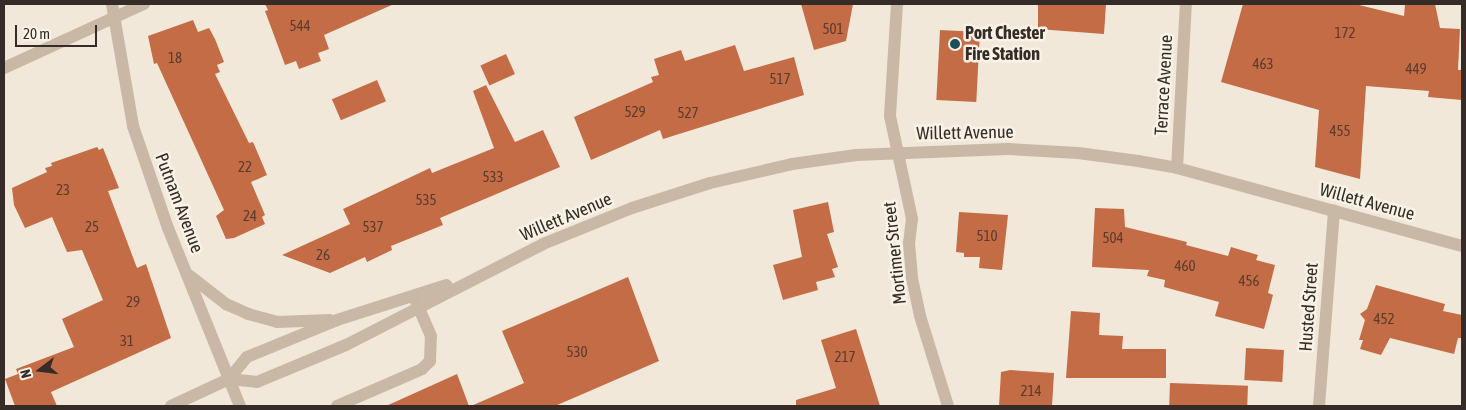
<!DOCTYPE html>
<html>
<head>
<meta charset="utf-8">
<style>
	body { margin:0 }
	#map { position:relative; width:1466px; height:410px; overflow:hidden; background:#f1e8da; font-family:"Asap Condensed",sans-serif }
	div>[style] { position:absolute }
	.building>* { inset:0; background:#c46c45; transform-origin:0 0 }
	.minor>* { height:12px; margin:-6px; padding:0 6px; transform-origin:6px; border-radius:6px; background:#c9b8a6 }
	.dots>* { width:14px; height:14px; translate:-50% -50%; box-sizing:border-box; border:2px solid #f9f2e6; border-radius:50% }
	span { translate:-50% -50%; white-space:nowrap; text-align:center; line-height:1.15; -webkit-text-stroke:5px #f9f2e6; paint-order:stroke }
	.number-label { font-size:15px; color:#593c2e }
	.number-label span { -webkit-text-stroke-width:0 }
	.poi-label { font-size:18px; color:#352c27; font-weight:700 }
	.left { translate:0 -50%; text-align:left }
	.street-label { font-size:18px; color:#352c27 }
	.frame { position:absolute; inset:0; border:5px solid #352c27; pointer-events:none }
	.north { position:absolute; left:15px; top:345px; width:50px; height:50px; -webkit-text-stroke:4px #f9f2e6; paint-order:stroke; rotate:255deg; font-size:14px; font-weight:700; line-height:20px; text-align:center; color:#352c27 }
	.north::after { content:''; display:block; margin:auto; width:18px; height:22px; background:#352c27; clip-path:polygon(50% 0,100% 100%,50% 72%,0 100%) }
	.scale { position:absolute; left:15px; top:25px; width:82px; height:22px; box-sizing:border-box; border:2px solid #352c27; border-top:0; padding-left:6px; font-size:15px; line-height:18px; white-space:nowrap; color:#352c27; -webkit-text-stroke:4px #f9f2e6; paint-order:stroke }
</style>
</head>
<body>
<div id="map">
	<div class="building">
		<i style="clip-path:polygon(265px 4px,394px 4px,324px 35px,329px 49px,318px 53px,321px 61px,299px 69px,296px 61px,285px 65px,265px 11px,268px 10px)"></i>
		<i style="clip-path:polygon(801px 4px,853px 4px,846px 41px,814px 50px)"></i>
		<i style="clip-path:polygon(1038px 4px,1106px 4px,1104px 34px,1038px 29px)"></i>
		<i style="clip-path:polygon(1243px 4px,1355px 4px,1404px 16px,1405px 4px,1435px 4px,1440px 28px,1460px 29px,1458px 70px,1462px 70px,1462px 100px,1428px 97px,1429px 91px,1366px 86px,1360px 179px,1315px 167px,1319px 110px,1221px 82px)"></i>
		<i style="clip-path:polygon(193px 20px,198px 32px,209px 28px,215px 39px,224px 62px,217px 65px,220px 72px,215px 74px,249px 143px,253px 142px,267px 175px,251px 182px,265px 215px,262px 217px,265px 224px,234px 238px,226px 239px,216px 216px,224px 210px,157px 63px,154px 64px,148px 36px)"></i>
		<i style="left:940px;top:30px;width:40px;height:70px;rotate:3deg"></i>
		<i style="clip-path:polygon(735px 45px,744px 71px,794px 57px,804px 95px,663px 139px,660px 130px,591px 160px,574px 117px,653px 82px,651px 77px,659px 75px,654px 59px,681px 50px,685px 61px)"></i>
		<i style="left:506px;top:54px;width:22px;height:28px;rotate:66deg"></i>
		<i style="left:377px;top:80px;width:23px;height:49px;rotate:67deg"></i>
		<i style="clip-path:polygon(486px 85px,515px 142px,543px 130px,560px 167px,440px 218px,443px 225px,391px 246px,392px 250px,367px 262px,365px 257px,330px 273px,282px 255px,350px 224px,343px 209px,430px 168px,432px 173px,494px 148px,473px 91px)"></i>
		<i style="clip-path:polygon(97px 147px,99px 150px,103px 148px,119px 188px,108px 191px,137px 268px,146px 264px,171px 338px,51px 392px,57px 406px,15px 406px,5px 379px,18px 374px,16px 369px,74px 347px,62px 319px,103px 300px,82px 250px,67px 252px,52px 217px,25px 228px,14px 205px,12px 188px,47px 172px,45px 168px,52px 166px,51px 163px)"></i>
		<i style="clip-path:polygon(828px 202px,834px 232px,827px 234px,838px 267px,832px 269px,835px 277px,816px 282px,818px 290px,783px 300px,773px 265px,802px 257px,793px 210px)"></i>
		<i style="clip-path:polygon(1095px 208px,1124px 209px,1125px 227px,1187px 242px,1186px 245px,1228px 256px,1231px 247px,1258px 255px,1256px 260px,1275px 265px,1268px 293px,1273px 295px,1264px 329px,1215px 316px,1219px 302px,1164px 287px,1165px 280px,1147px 276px,1149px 270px,1092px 267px)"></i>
		<i style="clip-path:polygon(959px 212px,1008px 215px,1002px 270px,979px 268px,980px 257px,964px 257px,964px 253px,956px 252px)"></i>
		<i style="clip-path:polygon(628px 277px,659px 361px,555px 406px,471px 406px,524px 383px,502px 331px)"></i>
		<i style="clip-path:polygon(1376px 285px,1445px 304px,1443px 311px,1462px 315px,1462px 338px,1458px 338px,1454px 354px,1390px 338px,1381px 355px,1360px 349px,1363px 340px,1359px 340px,1365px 320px,1360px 314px,1367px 309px)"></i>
		<i style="clip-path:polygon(1071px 311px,1100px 313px,1099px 335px,1123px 336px,1122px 349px,1166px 349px,1166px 378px,1066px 378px)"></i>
		<i style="clip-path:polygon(856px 329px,880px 406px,796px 406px,796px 400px,836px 388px,821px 340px)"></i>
		<i style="left:1246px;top:348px;width:38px;height:32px;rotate:3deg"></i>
		<i style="clip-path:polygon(1010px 370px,1054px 373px,1052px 406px,999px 406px,1001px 372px)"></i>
		<i style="clip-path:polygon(457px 374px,469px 406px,386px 406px)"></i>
		<i style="left:1170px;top:383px;width:78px;height:22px;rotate:2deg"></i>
	</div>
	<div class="minor">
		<i style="left:112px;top:4px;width:124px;rotate:80.2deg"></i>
		<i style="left:133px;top:126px;width:108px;rotate:71.1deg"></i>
		<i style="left:168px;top:228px;width:192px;rotate:68deg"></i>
		<i style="left:897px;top:4px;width:112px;rotate:93.6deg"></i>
		<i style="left:890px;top:116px;width:105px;rotate:77.9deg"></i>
		<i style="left:912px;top:219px;width:24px;rotate:97deg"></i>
		<i style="left:909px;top:243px;width:35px;rotate:85deg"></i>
		<i style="left:912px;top:278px;width:39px;rotate:78deg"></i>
		<i style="left:920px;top:316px;width:94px;rotate:72.7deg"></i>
		<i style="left:4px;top:68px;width:154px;rotate:-24.6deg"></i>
		<i style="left:1177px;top:168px;width:164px;rotate:-86.9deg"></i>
		<i style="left:190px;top:276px;width:46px;rotate:37.9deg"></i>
		<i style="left:226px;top:304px;width:24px;rotate:24deg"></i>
		<i style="left:248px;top:314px;width:30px;rotate:15deg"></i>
		<i style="left:277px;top:322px;width:53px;rotate:-2.2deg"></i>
		<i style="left:229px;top:379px;width:28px;rotate:6deg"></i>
		<i style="left:257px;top:382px;width:96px;rotate:-22.6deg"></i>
		<i style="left:346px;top:345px;width:221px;rotate:-27.1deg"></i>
		<i style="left:543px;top:244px;width:96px;rotate:-22deg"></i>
		<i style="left:632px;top:208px;width:82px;rotate:-17.8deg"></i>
		<i style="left:710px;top:183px;width:84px;rotate:-13deg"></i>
		<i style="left:792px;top:164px;width:65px;rotate:-8deg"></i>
		<i style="left:856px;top:155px;width:152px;rotate:-2.3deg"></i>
		<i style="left:1008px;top:149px;width:70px;rotate:3.3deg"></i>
		<i style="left:1078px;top:153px;width:61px;rotate:7.6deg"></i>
		<i style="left:1138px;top:161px;width:40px;rotate:10deg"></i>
		<i style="left:1177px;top:168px;width:295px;rotate:15.3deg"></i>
		<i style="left:171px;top:406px;width:64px;rotate:-25deg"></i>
		<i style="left:229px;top:379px;width:28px;rotate:-51deg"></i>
		<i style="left:247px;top:357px;width:97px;rotate:-22.3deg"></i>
		<i style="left:337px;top:320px;width:115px;rotate:-17.7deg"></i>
		<i style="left:337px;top:406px;width:93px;rotate:-23.5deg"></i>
		<i style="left:422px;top:369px;width:11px;rotate:-45deg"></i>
		<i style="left:430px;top:361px;width:25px;rotate:-88deg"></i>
		<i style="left:431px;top:336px;width:40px;rotate:-113.4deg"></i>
		<i style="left:1319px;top:406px;width:196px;rotate:-85.6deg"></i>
	</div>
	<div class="dots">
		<i style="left:955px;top:44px;background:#1d4f56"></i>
	</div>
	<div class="number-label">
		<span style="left:300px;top:26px">544</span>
		<span style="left:833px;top:29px">501</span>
		<span style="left:1345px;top:33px">172</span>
		<span style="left:175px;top:58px">18</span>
		<span style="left:1263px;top:64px">463</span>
		<span style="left:1416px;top:69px">449</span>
		<span style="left:780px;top:79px">517</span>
		<span style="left:635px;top:112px">529</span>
		<span style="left:688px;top:113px">527</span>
		<span style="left:1340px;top:131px">455</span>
		<span style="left:245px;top:167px">22</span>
		<span style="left:493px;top:177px">533</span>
		<span style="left:63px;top:190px">23</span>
		<span style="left:426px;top:200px">535</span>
		<span style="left:250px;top:216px">24</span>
		<span style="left:92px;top:227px">25</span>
		<span style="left:373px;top:227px">537</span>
		<span style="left:987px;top:236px">510</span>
		<span style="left:1113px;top:238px">504</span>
		<span style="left:323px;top:255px">26</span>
		<span style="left:1185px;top:266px">460</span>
		<span style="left:1249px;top:281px">456</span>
		<span style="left:133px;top:302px">29</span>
		<span style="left:1384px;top:319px">452</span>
		<span style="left:127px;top:341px">31</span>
		<span style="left:577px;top:352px">530</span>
		<span style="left:845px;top:357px">217</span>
		<span style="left:1031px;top:391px">214</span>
	</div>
	<div class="poi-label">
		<span class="left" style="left:965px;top:44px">Port Chester<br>Fire Station</span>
	</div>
	<div class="street-label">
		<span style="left:1164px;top:85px;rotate:-87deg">Terrace Avenue</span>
		<span style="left:965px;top:133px;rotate:-1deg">Willett Avenue</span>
		<span style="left:1367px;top:202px;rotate:15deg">Willett Avenue</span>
		<span style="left:179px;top:203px;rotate:69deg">Putnam Avenue</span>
		<span style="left:566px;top:217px;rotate:-23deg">Willett Avenue</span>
		<span style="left:895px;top:253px;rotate:-96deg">Mortimer Street</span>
		<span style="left:1309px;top:307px;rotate:-86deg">Husted Street</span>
	</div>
	<div class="frame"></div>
	<div class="north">N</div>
	<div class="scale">20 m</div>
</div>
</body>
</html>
